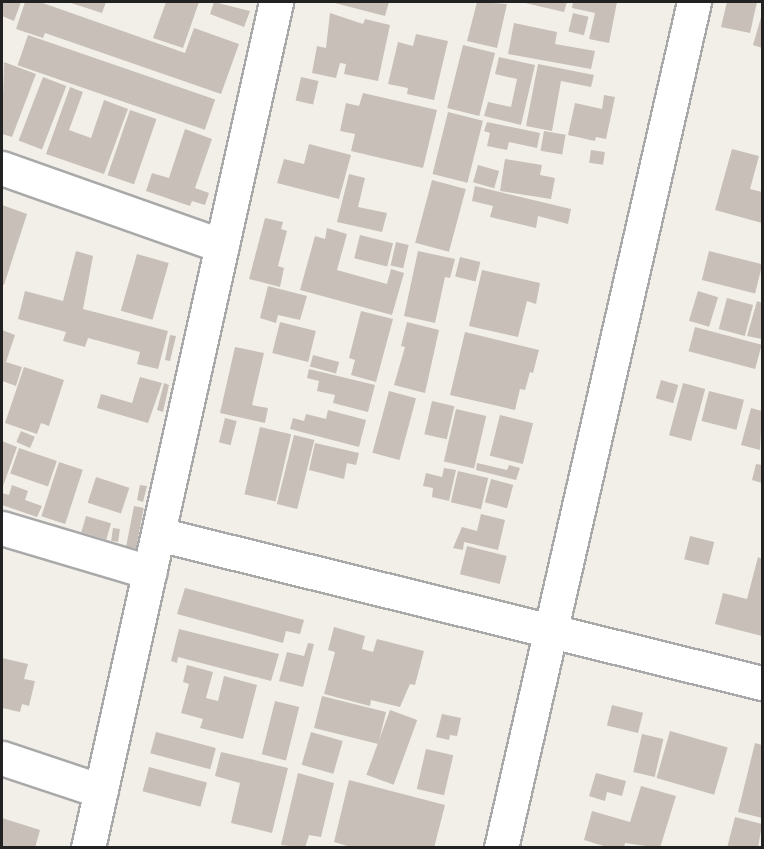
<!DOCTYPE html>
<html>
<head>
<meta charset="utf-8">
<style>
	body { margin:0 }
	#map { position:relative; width:764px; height:849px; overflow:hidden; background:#f2efe9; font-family:Mulish,sans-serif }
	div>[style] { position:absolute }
	.building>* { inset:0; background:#c7bfb8; transform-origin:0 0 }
	.roads { filter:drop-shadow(2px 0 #a9a9a9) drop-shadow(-2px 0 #a9a9a9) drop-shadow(0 2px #a9a9a9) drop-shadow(0 -2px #a9a9a9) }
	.minor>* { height:33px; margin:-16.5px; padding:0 16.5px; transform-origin:16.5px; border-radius:16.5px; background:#fff }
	span { translate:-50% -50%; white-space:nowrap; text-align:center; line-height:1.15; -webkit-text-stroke:5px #fff; paint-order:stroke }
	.frame { position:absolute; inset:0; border:3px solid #222; pointer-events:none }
</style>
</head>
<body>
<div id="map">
	<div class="building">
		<i style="clip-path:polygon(2px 2px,21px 2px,14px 21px,2px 16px)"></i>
		<i style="clip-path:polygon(25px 2px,40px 2px,185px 53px,194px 28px,239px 44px,221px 94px,45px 33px,43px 38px,16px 29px)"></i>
		<i style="clip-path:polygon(68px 2px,106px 2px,102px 13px)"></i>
		<i style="clip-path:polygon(166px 2px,199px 2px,183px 48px,153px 38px)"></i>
		<i style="clip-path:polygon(214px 2px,250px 11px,244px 27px,210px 14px)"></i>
		<i style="clip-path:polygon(331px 2px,389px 2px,385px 16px)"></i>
		<i style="clip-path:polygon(477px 2px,507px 4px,497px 48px,467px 41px)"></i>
		<i style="clip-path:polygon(521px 2px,567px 2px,564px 12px)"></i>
		<i style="clip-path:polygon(573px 2px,617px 2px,609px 43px,589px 39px,595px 13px,572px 8px)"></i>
		<i style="clip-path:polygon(727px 2px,757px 2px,750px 33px,721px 27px)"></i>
		<i style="clip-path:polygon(330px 13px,363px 24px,365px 19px,390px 25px,378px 81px,344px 74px,346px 64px,340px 63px,336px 78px,312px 73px,317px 46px,326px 48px)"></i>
		<i style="left:573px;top:13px;width:16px;height:19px;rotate:14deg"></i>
		<i style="clip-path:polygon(762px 14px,762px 48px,753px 45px)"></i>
		<i style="clip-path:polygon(514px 23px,557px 32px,555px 44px,595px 51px,591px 69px,508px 54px)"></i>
		<i style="clip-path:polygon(416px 34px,448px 41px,434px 100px,407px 94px,408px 88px,388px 84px,398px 42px,413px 46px)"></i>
		<i style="left:28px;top:35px;width:198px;height:32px;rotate:19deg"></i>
		<i style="left:463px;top:45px;width:33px;height:65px;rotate:14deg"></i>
		<i style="clip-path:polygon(499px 57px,535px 65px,521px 125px,484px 116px,488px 102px,511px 107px,517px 79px,495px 74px)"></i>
		<i style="clip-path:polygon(4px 62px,36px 74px,12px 137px,2px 134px)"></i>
		<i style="clip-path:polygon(538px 64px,594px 75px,591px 87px,561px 81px,552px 131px,526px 126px)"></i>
		<i style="left:43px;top:77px;width:25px;height:68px;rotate:21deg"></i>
		<i style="left:301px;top:77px;width:18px;height:24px;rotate:13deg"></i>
		<i style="clip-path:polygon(70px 87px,83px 92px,69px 130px,91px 138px,104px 100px,128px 109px,104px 174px,46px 154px)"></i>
		<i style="clip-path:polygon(363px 93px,437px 110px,423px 168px,351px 151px,355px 134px,340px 131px,346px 103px,359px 106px)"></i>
		<i style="clip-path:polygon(604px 95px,615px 97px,606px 139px,596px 137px,595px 141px,568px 135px,575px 103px,602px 109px)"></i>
		<i style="left:130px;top:110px;width:28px;height:69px;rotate:19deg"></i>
		<i style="left:448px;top:112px;width:36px;height:64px;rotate:14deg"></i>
		<i style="clip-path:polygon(487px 122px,540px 133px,537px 148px,509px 142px,507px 150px,487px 146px,490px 133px,484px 131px)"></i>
		<i style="clip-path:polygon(185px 129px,212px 139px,195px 188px,209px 193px,205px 205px,192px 201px,190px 206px,146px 191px,152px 173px,169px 178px)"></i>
		<i style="left:544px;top:131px;width:22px;height:20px;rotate:10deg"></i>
		<i style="clip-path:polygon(309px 144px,351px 155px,339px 199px,277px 183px,284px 159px,304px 164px)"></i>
		<i style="clip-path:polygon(732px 149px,759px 156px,750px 189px,762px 192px,762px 223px,715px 210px)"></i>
		<i style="left:591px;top:150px;width:14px;height:13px;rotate:8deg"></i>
		<i style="clip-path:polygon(505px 159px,542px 165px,540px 175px,555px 178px,551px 199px,500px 191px)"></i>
		<i style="left:478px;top:165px;width:22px;height:18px;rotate:16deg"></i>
		<i style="clip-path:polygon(349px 174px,365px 178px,358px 207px,387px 213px,382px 232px,337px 222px)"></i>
		<i style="left:432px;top:180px;width:35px;height:65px;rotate:15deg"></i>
		<i style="clip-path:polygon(475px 186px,571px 209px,568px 224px,538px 216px,536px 228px,490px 217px,493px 206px,472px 201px)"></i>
		<i style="clip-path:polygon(2px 205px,27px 214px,4px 285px,2px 284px)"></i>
		<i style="clip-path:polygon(265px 218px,283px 222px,281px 229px,287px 231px,278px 266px,284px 268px,280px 287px,249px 279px)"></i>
		<i style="clip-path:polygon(327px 228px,347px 234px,337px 270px,387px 284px,391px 269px,404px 273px,392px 315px,300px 290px,315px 236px,325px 239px)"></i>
		<i style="left:360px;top:235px;width:34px;height:24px;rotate:14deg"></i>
		<i style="left:396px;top:242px;width:13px;height:24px;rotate:13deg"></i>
		<i style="clip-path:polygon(76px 251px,93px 256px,83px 309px,168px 331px,158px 369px,137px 364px,140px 352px,88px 338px,85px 347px,63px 341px,66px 332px,18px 319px,25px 291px,63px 301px)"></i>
		<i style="clip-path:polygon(418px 251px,455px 259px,450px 278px,445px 277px,435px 323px,404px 316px)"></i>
		<i style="left:709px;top:251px;width:55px;height:30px;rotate:14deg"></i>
		<i style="left:137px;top:254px;width:33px;height:59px;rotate:16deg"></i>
		<i style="left:460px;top:257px;width:21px;height:20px;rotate:14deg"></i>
		<i style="clip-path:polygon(482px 270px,540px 283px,536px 304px,527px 301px,518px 337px,469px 326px)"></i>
		<i style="clip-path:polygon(268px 286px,307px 296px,300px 320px,278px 315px,276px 323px,260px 318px)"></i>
		<i style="left:698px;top:291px;width:21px;height:31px;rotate:17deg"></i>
		<i style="left:727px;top:298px;width:27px;height:32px;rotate:15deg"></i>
		<i style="clip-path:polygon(757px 301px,762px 303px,762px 339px,747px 336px)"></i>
		<i style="clip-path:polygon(361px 311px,393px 319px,376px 382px,351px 375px,355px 360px,349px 358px)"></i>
		<i style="left:280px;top:322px;width:37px;height:32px;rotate:14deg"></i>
		<i style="clip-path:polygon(407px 322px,439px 330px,425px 393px,394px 385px,405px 347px,401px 346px)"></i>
		<i style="left:695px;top:327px;width:69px;height:25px;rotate:15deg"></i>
		<i style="clip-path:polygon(2px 330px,15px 335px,6px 362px,22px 367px,16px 386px,2px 381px)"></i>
		<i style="clip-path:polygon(465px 332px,539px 350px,533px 373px,530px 372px,525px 390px,520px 389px,515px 410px,450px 395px)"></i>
		<i style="clip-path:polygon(170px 335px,176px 336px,170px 361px,165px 360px)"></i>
		<i style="clip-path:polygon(235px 347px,264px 353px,252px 405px,268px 408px,265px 423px,220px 413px)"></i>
		<i style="left:313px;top:355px;width:27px;height:12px;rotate:15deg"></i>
		<i style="clip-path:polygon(24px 367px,64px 380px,49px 426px,41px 423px,37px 434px,5px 423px)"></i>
		<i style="clip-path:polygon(309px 369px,375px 385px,368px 412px,333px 403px,335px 395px,317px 391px,319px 381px,307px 378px)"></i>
		<i style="clip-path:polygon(140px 377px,162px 383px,148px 423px,97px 408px,101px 394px,132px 403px)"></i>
		<i style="left:661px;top:380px;width:18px;height:19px;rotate:16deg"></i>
		<i style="clip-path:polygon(164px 383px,169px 385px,163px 412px,157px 410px)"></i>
		<i style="left:683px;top:383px;width:23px;height:54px;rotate:15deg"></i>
		<i style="left:389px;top:391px;width:28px;height:64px;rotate:15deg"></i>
		<i style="left:709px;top:391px;width:36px;height:31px;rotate:14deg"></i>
		<i style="left:432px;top:401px;width:23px;height:34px;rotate:13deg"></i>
		<i style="clip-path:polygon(751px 408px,762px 411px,760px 450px,741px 445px)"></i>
		<i style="left:456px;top:409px;width:31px;height:54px;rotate:13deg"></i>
		<i style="clip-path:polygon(328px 410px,366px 420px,359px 447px,290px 429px,293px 418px,304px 421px,306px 414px,326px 419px)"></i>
		<i style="left:500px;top:415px;width:34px;height:42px;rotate:14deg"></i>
		<i style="left:225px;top:418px;width:12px;height:25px;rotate:14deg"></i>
		<i style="left:260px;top:427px;width:32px;height:69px;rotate:13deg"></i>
		<i style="left:21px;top:431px;width:15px;height:12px;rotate:23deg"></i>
		<i style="left:294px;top:435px;width:21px;height:71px;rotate:14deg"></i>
		<i style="clip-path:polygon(2px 441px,17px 447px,2px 489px)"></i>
		<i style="clip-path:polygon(315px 443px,359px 453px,356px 465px,347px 463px,344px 479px,309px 470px)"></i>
		<i style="left:19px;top:448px;width:40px;height:27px;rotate:19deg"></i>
		<i style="left:59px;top:462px;width:25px;height:57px;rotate:18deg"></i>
		<i style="clip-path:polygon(477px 463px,507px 470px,509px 465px,520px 468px,516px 480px,476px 470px)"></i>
		<i style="clip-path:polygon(756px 464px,762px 465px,762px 483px,752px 480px)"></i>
		<i style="clip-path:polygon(444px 468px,456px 470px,449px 501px,432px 497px,433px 488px,423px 486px,426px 473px,442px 477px)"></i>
		<i style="left:458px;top:471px;width:31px;height:32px;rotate:13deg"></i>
		<i style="left:96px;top:477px;width:35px;height:27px;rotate:18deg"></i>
		<i style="left:491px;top:479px;width:23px;height:24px;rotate:15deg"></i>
		<i style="clip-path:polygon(12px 485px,28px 491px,25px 500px,42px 506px,37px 517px,2px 505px,2px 493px,9px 495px)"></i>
		<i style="clip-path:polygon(140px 485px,147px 486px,143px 502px,137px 500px)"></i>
		<i style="left:134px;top:506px;width:10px;height:41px;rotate:11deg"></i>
		<i style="clip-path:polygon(481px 514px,505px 520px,498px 550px,464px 542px,463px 550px,453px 548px,462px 527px,477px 531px)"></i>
		<i style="left:86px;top:516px;width:26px;height:17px;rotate:16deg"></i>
		<i style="left:113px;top:528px;width:7px;height:13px;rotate:8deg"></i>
		<i style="left:690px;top:536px;width:25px;height:24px;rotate:14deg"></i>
		<i style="left:467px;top:546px;width:41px;height:29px;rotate:14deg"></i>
		<i style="clip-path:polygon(758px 557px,762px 559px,762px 636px,715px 624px,723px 593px,747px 599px)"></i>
		<i style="clip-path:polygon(185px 588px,304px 620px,300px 634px,286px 631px,283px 643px,177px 614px)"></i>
		<i style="clip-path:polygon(334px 627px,365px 636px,362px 649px,373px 652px,377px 639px,424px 651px,415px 685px,410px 684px,400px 707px,371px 700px,370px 706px,324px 694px,335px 652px,328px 650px)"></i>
		<i style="clip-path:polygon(179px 629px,279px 654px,271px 681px,178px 657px,177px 663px,171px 661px)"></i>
		<i style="clip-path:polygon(308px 643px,314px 644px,303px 687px,279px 681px,287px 652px,304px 656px)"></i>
		<i style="clip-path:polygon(2px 658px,28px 664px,24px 679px,35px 681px,29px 706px,22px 704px,20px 712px,2px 708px)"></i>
		<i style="clip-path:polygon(187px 665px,213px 672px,206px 698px,218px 701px,224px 676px,257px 685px,243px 739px,200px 728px,203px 719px,181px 713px,189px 684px,183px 682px)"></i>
		<i style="left:322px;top:696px;width:66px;height:33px;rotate:14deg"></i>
		<i style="left:275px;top:701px;width:25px;height:55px;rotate:14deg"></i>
		<i style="left:612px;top:705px;width:32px;height:21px;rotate:14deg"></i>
		<i style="left:390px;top:710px;width:29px;height:69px;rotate:20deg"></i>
		<i style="clip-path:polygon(442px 714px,461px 718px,457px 736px,450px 735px,449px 740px,436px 737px)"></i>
		<i style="left:670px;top:731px;width:60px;height:49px;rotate:16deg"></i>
		<i style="left:156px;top:732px;width:62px;height:22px;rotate:15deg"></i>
		<i style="left:311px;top:732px;width:33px;height:34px;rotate:16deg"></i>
		<i style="left:642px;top:734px;width:22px;height:39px;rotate:13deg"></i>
		<i style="clip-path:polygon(755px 743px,762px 745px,762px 818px,738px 812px)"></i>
		<i style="left:426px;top:749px;width:28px;height:41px;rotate:13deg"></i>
		<i style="clip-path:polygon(221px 752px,288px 768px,272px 833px,231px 823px,240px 783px,215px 776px)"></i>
		<i style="left:149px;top:767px;width:60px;height:25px;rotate:15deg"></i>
		<i style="clip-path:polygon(298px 773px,334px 783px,321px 837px,309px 835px,305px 848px,281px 845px)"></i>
		<i style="clip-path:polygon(596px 773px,626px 781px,622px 796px,607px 792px,605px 801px,589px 796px)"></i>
		<i style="clip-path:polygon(349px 780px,445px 805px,434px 848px,354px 848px,334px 842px)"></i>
		<i style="clip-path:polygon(641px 786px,676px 796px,660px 848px,625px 843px,624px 848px,610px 848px,584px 840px,592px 811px,630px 822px)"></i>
		<i style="clip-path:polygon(735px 817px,762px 824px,758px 848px,727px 848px)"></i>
		<i style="clip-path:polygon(2px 818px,40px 830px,35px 848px,2px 848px)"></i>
	</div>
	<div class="roads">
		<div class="minor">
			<i style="left:2px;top:168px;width:233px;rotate:19.5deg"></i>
			<i style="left:2px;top:528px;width:154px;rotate:16.6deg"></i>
			<i style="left:158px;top:534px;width:622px;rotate:13.86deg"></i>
			<i style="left:2px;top:758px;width:104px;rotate:18.4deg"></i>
			<i style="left:88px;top:848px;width:867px;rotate:-77.47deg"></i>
			<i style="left:501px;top:848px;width:868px;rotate:-77.15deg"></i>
		</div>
	</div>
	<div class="frame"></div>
</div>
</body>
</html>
